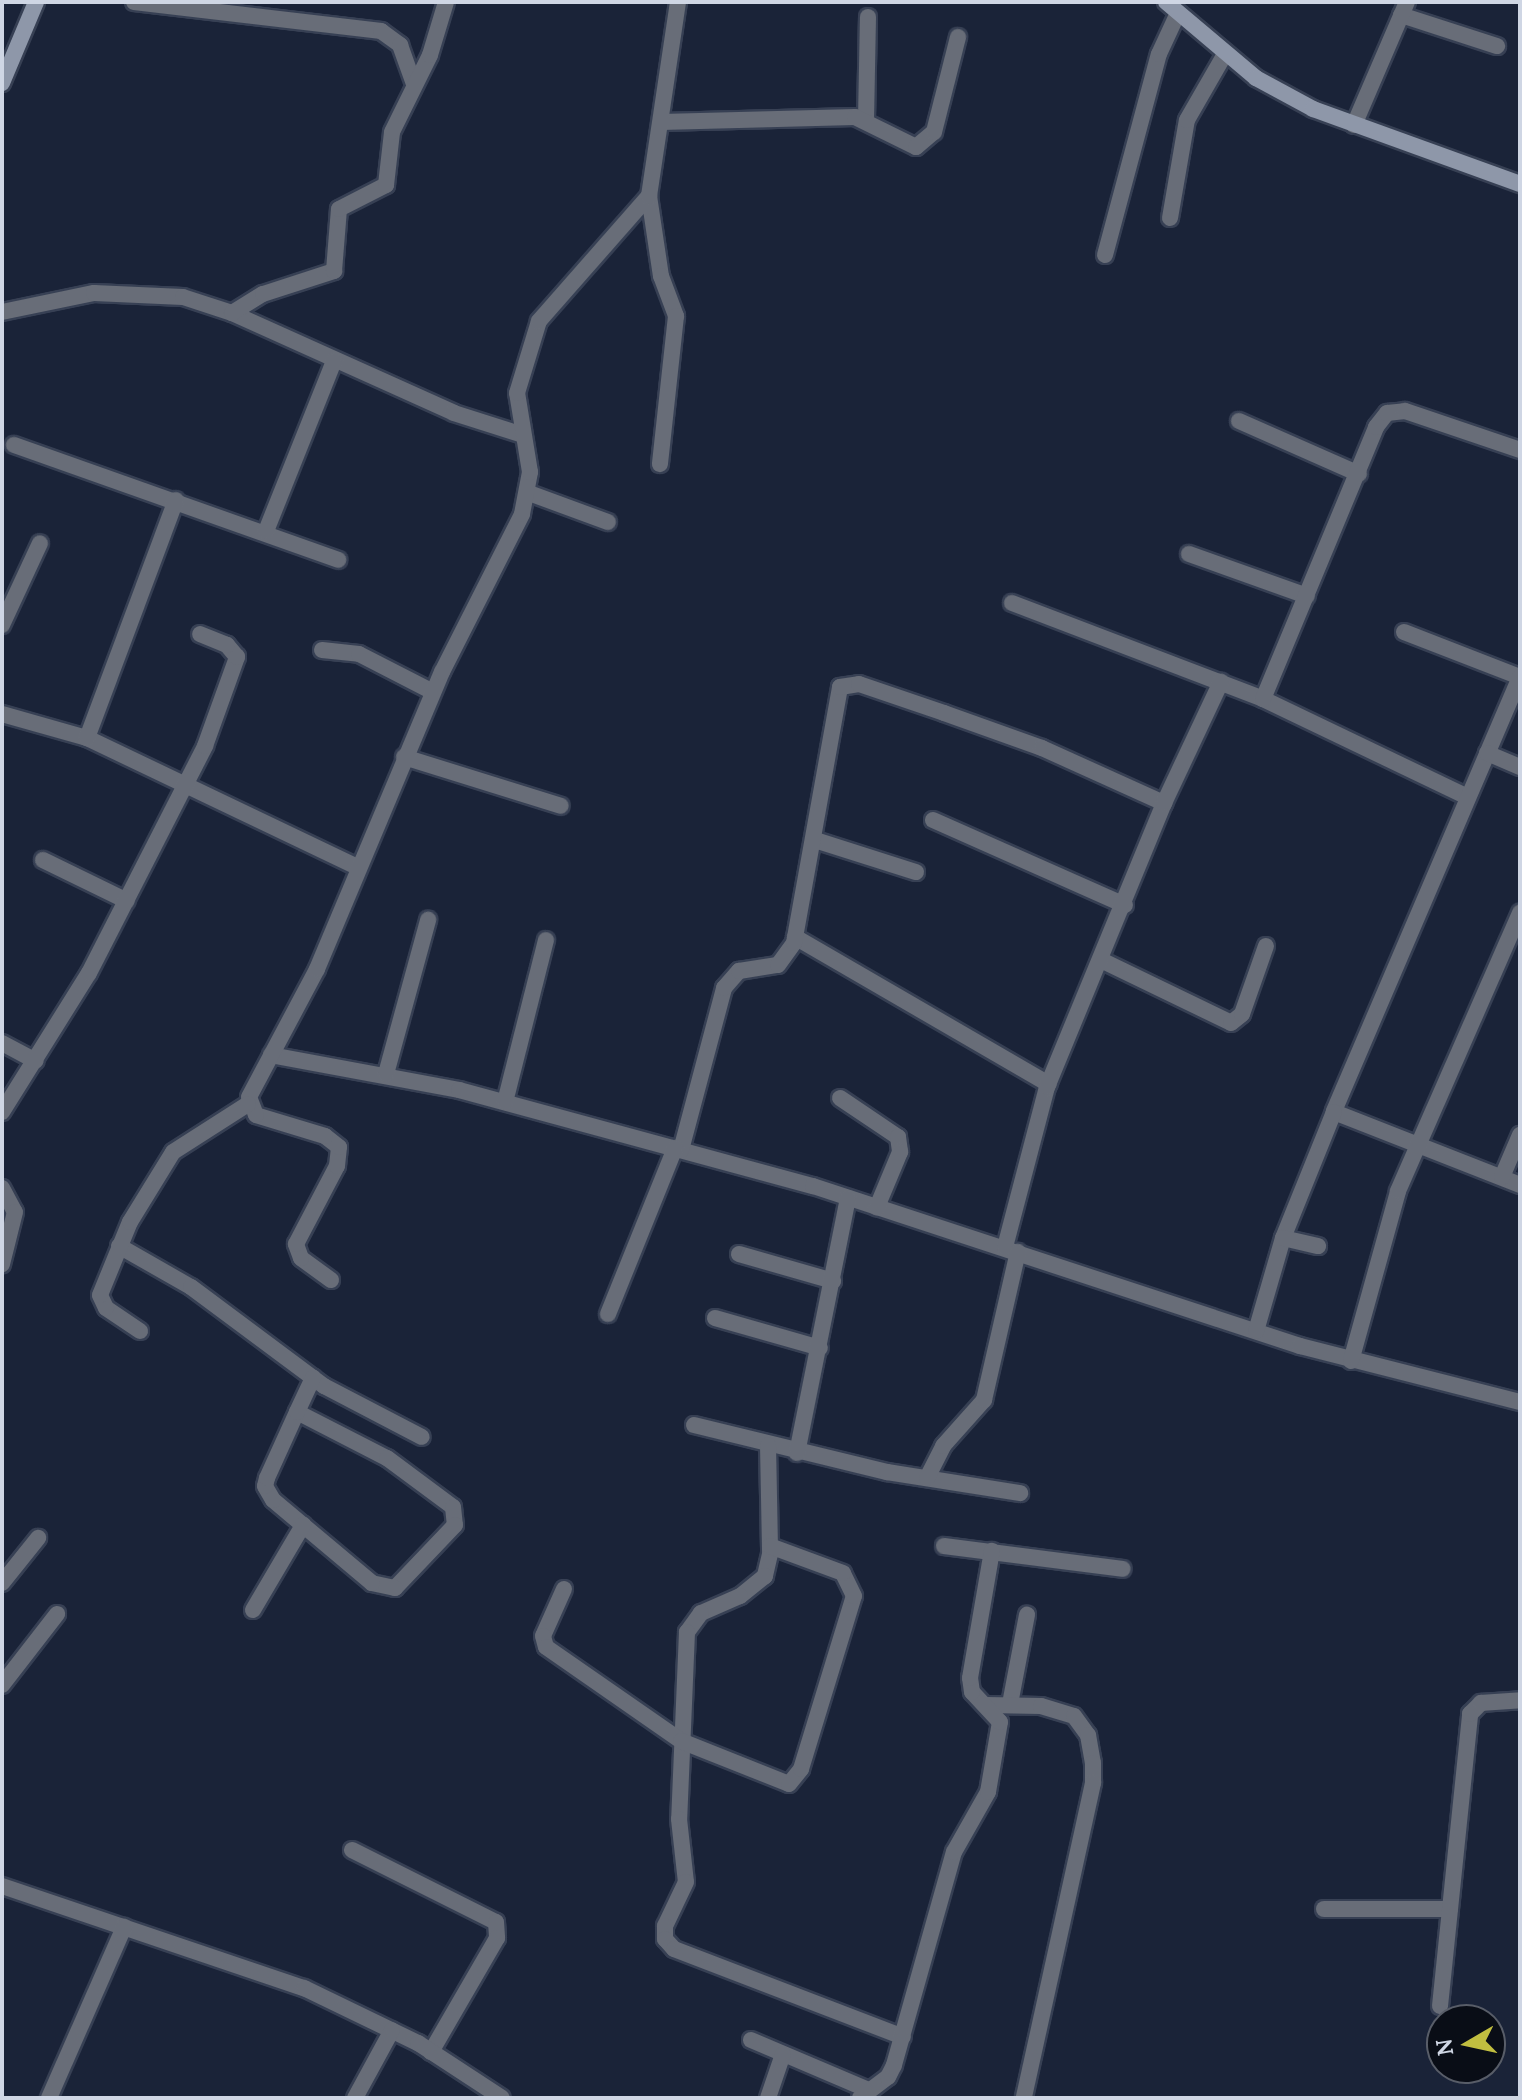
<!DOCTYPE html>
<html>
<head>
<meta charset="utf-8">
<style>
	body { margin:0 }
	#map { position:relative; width:1522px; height:2100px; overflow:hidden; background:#1a2338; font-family:Lora,serif }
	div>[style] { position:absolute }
	.roads { filter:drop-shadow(2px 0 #374054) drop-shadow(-2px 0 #374054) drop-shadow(0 2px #374054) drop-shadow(0 -2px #374054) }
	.street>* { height:16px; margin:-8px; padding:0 8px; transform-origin:8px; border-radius:8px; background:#686d78 }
	.secondary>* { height:16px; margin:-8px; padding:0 8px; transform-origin:8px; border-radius:8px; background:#8e97a9 }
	span { translate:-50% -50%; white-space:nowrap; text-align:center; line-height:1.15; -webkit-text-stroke:7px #090d16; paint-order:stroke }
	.frame { position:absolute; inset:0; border:4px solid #cfd6e4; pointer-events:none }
	.north { position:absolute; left:1426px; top:2004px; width:80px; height:80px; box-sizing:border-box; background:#090d16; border:2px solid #585d68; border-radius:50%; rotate:261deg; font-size:22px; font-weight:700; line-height:32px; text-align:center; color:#cfd6e4 }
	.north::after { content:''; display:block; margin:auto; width:28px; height:36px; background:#c1be40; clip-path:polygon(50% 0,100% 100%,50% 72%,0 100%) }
</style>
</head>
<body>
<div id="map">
	<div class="roads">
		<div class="street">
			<i style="left:134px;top:2px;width:249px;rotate:6.7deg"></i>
			<i style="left:381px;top:31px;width:24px;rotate:36deg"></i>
			<i style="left:400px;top:45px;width:41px;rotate:70.3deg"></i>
			<i style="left:1401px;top:15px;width:101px;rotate:17.9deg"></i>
			<i style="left:866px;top:120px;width:103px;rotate:-88.9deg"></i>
			<i style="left:661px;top:122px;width:194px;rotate:-1.5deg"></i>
			<i style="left:855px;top:117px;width:68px;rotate:26.2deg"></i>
			<i style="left:916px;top:147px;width:23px;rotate:-40deg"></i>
			<i style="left:934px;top:132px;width:98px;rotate:-75.8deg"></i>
			<i style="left:1354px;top:125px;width:134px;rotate:-66.7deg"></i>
			<i style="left:649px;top:196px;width:81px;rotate:81.5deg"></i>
			<i style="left:661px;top:276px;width:43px;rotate:69.4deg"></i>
			<i style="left:676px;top:316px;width:149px;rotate:96.2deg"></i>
			<i style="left:1170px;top:218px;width:99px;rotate:-80.2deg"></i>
			<i style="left:1187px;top:120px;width:76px;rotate:-60.1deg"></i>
			<i style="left:1105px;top:255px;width:208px;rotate:-75deg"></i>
			<i style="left:1159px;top:54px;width:45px;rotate:-65.1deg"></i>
			<i style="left:2px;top:312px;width:94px;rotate:-11.7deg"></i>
			<i style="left:94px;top:293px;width:89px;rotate:2.6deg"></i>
			<i style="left:183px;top:297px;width:52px;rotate:18.1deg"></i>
			<i style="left:232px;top:313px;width:243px;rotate:24.2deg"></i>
			<i style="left:454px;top:413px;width:69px;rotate:17.7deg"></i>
			<i style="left:232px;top:313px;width:36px;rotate:-32deg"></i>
			<i style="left:263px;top:294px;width:75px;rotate:-17.9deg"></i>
			<i style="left:334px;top:271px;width:62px;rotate:-85.4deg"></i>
			<i style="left:339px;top:209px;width:53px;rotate:-27.1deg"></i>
			<i style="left:386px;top:185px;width:53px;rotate:-83.5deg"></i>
			<i style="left:392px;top:132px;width:86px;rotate:-63.7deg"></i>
			<i style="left:430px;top:55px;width:55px;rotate:-73.2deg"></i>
			<i style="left:1239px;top:421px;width:131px;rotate:23.8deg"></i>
			<i style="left:14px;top:445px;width:344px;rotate:19.5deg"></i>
			<i style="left:529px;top:493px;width:84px;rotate:20.2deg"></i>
			<i style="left:266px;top:531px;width:183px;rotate:-68.2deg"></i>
			<i style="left:1189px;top:554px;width:125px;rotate:19.6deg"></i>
			<i style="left:1012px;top:603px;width:269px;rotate:20.9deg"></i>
			<i style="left:1263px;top:699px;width:227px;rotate:25.6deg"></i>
			<i style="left:2px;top:625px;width:90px;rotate:-65.1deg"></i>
			<i style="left:1404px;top:632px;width:124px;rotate:21.2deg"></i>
			<i style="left:322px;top:650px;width:37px;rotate:6deg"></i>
			<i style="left:359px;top:654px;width:83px;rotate:27.2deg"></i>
			<i style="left:1520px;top:677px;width:473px;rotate:113.2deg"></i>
			<i style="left:1334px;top:1112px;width:200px;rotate:21.4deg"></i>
			<i style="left:1263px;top:699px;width:295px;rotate:-67.4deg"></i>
			<i style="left:1376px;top:427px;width:18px;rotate:-52deg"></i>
			<i style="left:1387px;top:413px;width:18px;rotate:-6deg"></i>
			<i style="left:1405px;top:411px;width:121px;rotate:18.7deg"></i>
			<i style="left:2px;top:714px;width:88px;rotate:15.8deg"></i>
			<i style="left:87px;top:738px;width:299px;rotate:25.5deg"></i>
			<i style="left:87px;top:738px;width:254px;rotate:-69.5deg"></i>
			<i style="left:1487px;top:753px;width:36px;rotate:23deg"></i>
			<i style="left:404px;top:757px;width:164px;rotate:17.3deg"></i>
			<i style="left:933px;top:820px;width:210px;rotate:23.9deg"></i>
			<i style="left:815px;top:840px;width:106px;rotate:17.6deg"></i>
			<i style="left:43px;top:860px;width:93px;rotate:26deg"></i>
			<i style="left:795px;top:937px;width:293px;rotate:30.1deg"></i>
			<i style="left:1103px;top:961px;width:142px;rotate:25.8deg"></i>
			<i style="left:1231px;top:1023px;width:14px;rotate:-39deg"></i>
			<i style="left:1242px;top:1014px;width:72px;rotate:-70.6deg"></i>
			<i style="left:2px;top:1043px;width:38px;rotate:28deg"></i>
			<i style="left:271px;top:1055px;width:191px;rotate:10.5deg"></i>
			<i style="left:459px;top:1090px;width:367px;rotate:15.2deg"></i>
			<i style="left:813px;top:1186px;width:513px;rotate:18.19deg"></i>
			<i style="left:1300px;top:1346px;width:227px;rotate:14.3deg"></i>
			<i style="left:386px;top:1074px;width:160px;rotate:-74.7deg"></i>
			<i style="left:840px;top:1098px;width:70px;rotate:33.9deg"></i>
			<i style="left:898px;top:1137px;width:15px;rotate:82deg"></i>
			<i style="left:900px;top:1152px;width:60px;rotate:112.7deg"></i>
			<i style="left:505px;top:1102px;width:167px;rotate:-75.8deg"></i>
			<i style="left:2px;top:1112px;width:164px;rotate:-58deg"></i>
			<i style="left:89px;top:973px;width:255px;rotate:-62.9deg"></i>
			<i style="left:205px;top:746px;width:95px;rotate:-70.2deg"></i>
			<i style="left:237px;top:657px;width:16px;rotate:-130deg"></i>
			<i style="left:227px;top:645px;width:29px;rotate:-158deg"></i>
			<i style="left:681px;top:1150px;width:168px;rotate:-75.1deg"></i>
			<i style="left:724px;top:988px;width:23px;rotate:-49deg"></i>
			<i style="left:739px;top:971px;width:39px;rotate:-9deg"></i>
			<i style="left:778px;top:965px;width:27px;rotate:-54deg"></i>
			<i style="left:794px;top:943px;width:260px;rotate:-79.8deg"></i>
			<i style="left:840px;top:687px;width:19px;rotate:-9deg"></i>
			<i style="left:859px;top:684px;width:90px;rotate:18.8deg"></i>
			<i style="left:944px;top:713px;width:104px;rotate:19.7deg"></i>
			<i style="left:1042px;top:748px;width:134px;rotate:24.3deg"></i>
			<i style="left:1502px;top:1177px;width:46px;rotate:-66.8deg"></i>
			<i style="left:2px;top:1188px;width:27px;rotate:62deg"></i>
			<i style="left:15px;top:1212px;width:54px;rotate:104deg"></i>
			<i style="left:1283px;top:1238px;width:136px;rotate:-68deg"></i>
			<i style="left:119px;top:1246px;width:83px;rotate:29.7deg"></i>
			<i style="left:191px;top:1287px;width:166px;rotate:36.7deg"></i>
			<i style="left:324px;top:1386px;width:110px;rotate:27.5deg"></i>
			<i style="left:1005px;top:1247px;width:165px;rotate:-75.3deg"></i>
			<i style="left:1047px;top:1087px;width:307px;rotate:-67.6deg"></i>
			<i style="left:1164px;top:803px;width:134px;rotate:-64.8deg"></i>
			<i style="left:739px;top:1254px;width:98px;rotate:16deg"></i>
			<i style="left:331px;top:1280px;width:37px;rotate:-144deg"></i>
			<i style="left:301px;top:1258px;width:15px;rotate:-110deg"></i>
			<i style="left:296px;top:1244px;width:88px;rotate:-62.3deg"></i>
			<i style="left:337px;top:1166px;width:19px;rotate:-84deg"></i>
			<i style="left:339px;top:1147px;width:18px;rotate:-142deg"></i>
			<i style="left:325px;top:1136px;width:72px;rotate:-163.1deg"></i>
			<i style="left:256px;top:1115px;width:19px;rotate:-111deg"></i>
			<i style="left:249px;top:1097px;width:145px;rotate:-62deg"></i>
			<i style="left:317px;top:969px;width:322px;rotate:-67.2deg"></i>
			<i style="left:442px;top:672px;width:177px;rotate:-63.1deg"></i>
			<i style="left:522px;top:514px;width:43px;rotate:-79.2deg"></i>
			<i style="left:530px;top:472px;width:80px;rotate:-99.3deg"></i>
			<i style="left:517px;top:393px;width:75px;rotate:-73deg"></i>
			<i style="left:539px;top:321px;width:167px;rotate:-48.7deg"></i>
			<i style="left:649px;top:196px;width:196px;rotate:-81.5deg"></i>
			<i style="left:608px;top:1314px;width:179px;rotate:-68deg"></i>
			<i style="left:715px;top:1318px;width:109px;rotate:15.9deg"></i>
			<i style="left:140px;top:1331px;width:41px;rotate:-145.9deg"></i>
			<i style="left:106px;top:1308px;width:14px;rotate:-115deg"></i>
			<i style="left:100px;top:1295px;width:79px;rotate:-67.7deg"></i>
			<i style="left:130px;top:1222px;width:82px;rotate:-58.4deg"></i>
			<i style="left:173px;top:1152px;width:89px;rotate:-32.6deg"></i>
			<i style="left:1256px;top:1331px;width:97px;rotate:-73.8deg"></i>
			<i style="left:1283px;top:1238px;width:36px;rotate:13deg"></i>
			<i style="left:1351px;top:1361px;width:176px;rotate:-74.5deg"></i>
			<i style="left:1398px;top:1191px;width:304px;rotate:-66.3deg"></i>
			<i style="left:297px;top:1412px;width:101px;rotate:27.1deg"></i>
			<i style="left:387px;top:1458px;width:82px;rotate:36.6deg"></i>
			<i style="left:453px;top:1507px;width:18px;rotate:84deg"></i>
			<i style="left:455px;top:1525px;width:87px;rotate:133.6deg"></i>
			<i style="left:395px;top:1588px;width:24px;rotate:-168deg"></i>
			<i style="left:372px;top:1583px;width:129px;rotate:-140deg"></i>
			<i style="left:273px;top:1500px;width:16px;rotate:-120deg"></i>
			<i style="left:265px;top:1486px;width:8px;rotate:-76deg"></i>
			<i style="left:267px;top:1478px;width:72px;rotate:-65.6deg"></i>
			<i style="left:297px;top:1412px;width:38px;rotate:-65deg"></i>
			<i style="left:694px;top:1425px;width:199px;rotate:13.7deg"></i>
			<i style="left:887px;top:1472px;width:135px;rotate:9deg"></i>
			<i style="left:768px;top:1445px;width:109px;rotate:88.9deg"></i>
			<i style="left:770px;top:1554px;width:23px;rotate:103deg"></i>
			<i style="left:765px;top:1576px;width:32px;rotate:141deg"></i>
			<i style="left:740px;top:1596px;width:43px;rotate:156.4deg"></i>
			<i style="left:701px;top:1613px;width:24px;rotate:126deg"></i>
			<i style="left:687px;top:1632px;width:187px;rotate:92.4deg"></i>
			<i style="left:679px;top:1819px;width:63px;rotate:83.7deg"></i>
			<i style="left:686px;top:1882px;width:49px;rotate:115.5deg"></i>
			<i style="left:665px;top:1926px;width:13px;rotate:90deg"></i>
			<i style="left:665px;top:1939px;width:13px;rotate:48deg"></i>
			<i style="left:674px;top:1949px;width:245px;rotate:21deg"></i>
			<i style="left:797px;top:1453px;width:260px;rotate:-78.7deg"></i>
			<i style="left:927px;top:1478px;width:36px;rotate:-63deg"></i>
			<i style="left:943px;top:1446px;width:62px;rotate:-48.3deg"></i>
			<i style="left:984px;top:1400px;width:152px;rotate:-77.1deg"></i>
			<i style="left:944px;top:1546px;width:180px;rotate:7.3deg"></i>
			<i style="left:2px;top:1583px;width:58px;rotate:-51.3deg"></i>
			<i style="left:564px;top:1589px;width:51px;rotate:114.1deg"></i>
			<i style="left:543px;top:1636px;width:11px;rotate:75deg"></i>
			<i style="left:546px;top:1647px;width:165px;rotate:34.8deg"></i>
			<i style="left:681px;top:1741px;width:116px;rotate:21.7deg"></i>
			<i style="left:789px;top:1784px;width:19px;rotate:-51deg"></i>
			<i style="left:801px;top:1769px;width:181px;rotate:-73deg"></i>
			<i style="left:854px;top:1596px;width:25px;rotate:-116deg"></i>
			<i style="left:843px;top:1573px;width:78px;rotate:-159.7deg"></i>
			<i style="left:253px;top:1610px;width:99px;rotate:-59.5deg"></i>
			<i style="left:2px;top:1685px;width:90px;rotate:-52.2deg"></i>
			<i style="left:1010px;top:1704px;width:91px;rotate:-79.2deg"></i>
			<i style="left:986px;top:1705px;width:55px;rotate:1deg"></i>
			<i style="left:1041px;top:1706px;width:34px;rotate:17deg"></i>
			<i style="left:1074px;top:1716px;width:24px;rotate:54deg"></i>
			<i style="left:1088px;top:1735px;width:28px;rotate:80deg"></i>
			<i style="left:1093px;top:1763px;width:20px;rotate:90deg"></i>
			<i style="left:1093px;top:1783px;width:322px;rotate:102.4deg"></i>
			<i style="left:352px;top:1850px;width:161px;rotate:26.6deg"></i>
			<i style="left:496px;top:1922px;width:16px;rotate:86deg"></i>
			<i style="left:497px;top:1938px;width:132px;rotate:120.1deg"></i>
			<i style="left:2px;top:1886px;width:319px;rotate:18.7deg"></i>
			<i style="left:304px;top:1988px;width:127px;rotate:25.8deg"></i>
			<i style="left:418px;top:2043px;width:100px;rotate:33.2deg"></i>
			<i style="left:1324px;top:1909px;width:126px"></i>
			<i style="left:1440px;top:2006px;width:294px;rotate:-84.1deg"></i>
			<i style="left:1470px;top:1714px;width:16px;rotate:-45deg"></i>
			<i style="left:1481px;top:1703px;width:39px;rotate:-4deg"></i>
			<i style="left:751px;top:2040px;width:128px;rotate:23deg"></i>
			<i style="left:49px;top:2098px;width:187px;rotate:-66.3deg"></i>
			<i style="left:355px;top:2098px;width:77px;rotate:-61.4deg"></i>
			<i style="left:768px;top:2098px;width:46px;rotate:-71.2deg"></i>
			<i style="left:860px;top:2098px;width:35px;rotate:-37deg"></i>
			<i style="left:888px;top:2077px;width:13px;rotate:-63deg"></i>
			<i style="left:894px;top:2065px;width:221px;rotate:-74.3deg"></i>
			<i style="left:954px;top:1852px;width:69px;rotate:-60.5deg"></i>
			<i style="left:988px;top:1792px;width:71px;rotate:-80.3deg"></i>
			<i style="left:1000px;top:1722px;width:41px;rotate:-133deg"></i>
			<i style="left:972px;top:1692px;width:14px;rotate:-98deg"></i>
			<i style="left:970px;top:1678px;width:129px;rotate:-80.2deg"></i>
		</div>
		<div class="secondary">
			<i style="left:1166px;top:2px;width:118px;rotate:40.2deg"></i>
			<i style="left:1256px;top:78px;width:65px;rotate:28.5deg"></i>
			<i style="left:1313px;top:109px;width:220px;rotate:19.9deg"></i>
			<i style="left:2px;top:83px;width:88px;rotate:-67.2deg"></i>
		</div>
	</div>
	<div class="frame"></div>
	<div class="north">N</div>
</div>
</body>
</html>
